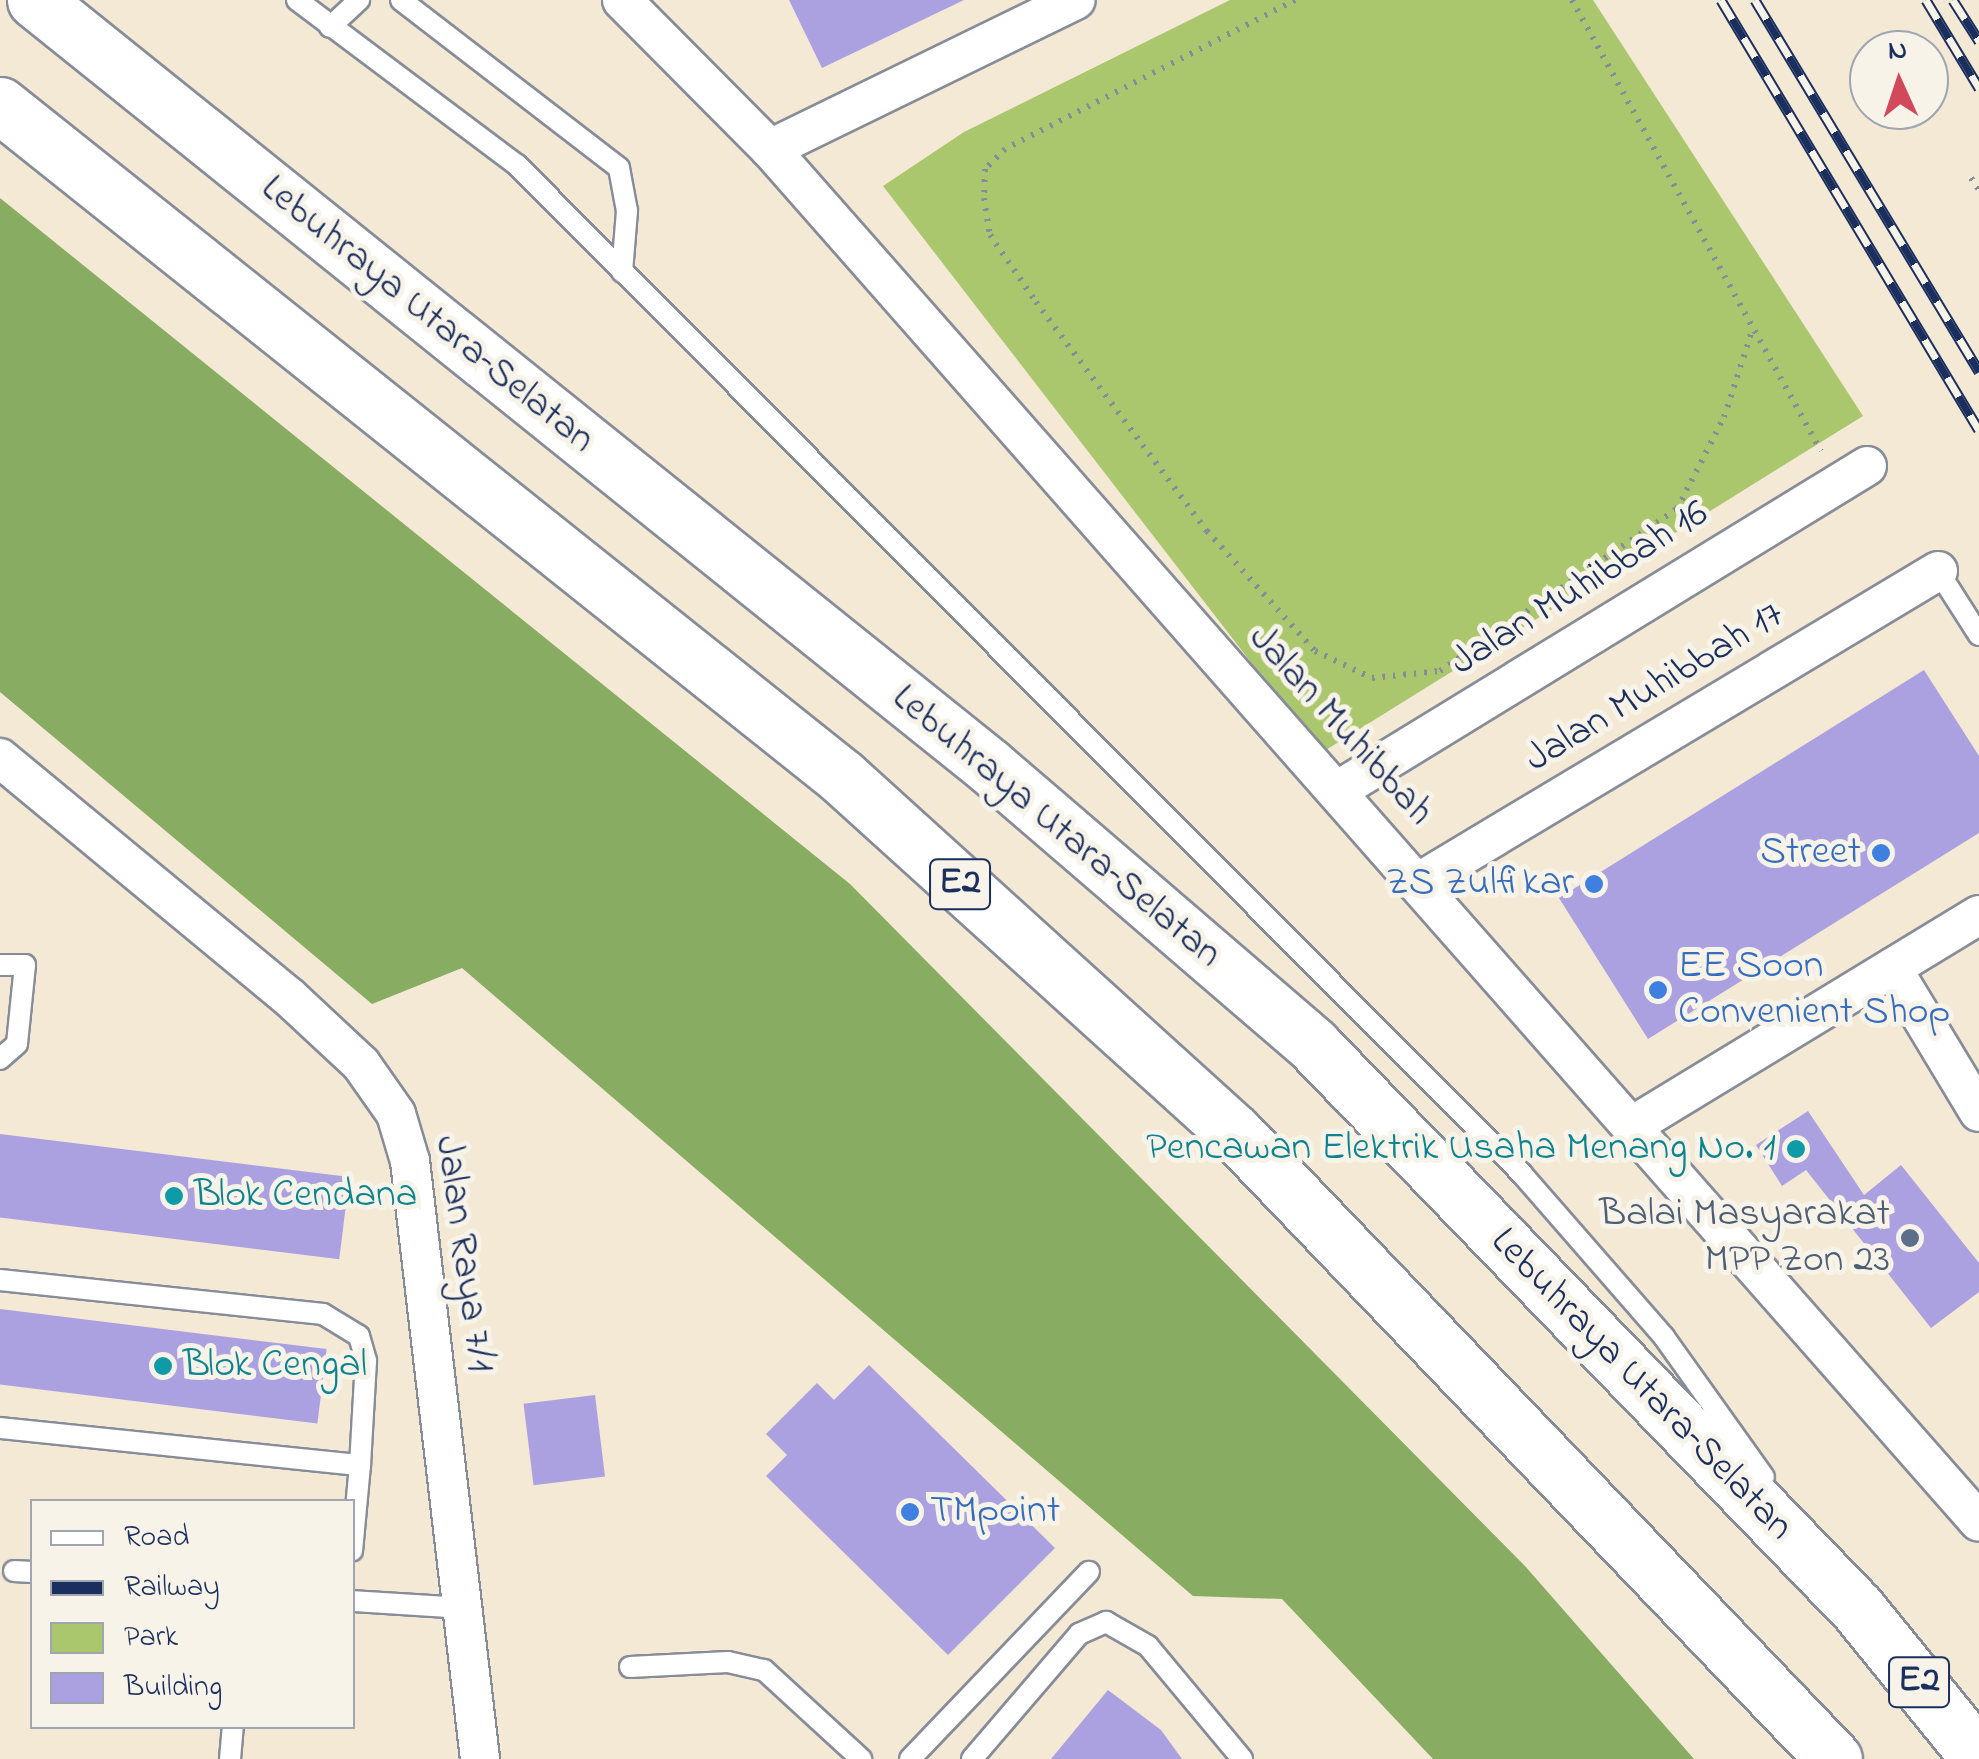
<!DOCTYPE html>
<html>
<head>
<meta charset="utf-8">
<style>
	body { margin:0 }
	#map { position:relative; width:1979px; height:1759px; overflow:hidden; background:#f3e9d4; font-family:"Indie Flower",sans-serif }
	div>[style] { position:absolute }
	.green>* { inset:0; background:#abc76e }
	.forest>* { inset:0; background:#88ac61 }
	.building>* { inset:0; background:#aba1e1; transform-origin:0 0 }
	.path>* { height:6px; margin-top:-3px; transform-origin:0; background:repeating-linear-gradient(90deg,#878c99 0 2.5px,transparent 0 10.5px) }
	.roads { filter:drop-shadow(2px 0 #878c99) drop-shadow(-2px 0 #878c99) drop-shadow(0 2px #878c99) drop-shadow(0 -2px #878c99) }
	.lane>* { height:20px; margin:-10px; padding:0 10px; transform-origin:10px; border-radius:10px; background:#fff }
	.street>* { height:38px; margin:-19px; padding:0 19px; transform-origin:19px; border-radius:19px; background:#fff }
	.highway>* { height:55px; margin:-27.5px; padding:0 27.5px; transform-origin:27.5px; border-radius:27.5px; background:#fff }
	.rail>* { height:11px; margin-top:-5.5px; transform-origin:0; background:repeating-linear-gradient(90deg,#f7f3e8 0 22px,#1b2f5e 0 44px); box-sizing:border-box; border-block:2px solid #1b2f5e }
	.dots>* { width:28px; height:28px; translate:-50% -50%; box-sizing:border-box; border:5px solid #f7f3e8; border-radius:50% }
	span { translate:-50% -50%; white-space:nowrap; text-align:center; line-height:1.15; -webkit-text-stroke:10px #f7f3e8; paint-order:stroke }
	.shield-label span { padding:2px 8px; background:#f7f3e8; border:2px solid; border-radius:8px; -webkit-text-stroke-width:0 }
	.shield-label { font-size:38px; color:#1b2f5e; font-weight:700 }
	.street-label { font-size:40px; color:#1b2f5e }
	.shop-label { font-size:40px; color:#366cbe }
	.right { translate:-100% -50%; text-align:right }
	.left { translate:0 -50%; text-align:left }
	.culture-label { font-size:40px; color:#0d838f }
	.service-label { font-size:40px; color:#4e5e75 }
	.legend { position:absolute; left:30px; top:1499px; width:325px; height:230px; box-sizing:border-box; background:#f7f3e8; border:2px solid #9fa5b1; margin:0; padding:12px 18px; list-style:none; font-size:30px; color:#1b2f5e }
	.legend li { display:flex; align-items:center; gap:20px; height:50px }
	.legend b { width:50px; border:2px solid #9fa5b1 }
	.north { position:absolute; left:1849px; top:30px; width:100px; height:100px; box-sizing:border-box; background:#f7f3e8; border:2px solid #9fa5b1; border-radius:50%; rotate:357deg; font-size:28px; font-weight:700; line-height:40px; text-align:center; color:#1b2f5e }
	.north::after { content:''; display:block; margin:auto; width:35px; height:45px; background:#d1495b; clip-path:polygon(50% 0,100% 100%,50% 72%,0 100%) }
</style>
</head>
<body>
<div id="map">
	<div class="green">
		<i style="clip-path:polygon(1230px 0,1593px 0,1863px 416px,1321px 753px,883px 186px,964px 132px)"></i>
	</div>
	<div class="forest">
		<i style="clip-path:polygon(0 198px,850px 884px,1525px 1566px,1694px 1759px,1433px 1759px,1282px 1599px,1193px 1596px,462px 968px,372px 1004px,0 692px)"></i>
	</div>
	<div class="building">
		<i style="clip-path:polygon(789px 0,964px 0,822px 68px)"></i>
		<i style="clip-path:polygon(1924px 670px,1979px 756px,1979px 833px,1648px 1039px,1559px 898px)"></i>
		<i style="clip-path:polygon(1808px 1111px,1864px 1195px,1901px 1165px,1979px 1263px,1979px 1292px,1931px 1328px,1806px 1170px,1782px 1186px,1756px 1145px)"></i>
		<i style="left:0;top:1134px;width:352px;height:83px;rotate:7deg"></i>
		<i style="left:0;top:1309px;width:329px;height:75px;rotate:7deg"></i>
		<i style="clip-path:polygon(869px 1365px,1055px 1548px,948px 1655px,766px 1476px,787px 1455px,766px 1434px,817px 1383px,834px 1400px)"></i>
		<i style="left:595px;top:1395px;width:82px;height:72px;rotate:83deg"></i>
		<i style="clip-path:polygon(1108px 1690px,1161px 1730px,1182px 1759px,1051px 1759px)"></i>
	</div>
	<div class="path">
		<i style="left:1295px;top:0;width:326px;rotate:152.8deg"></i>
		<i style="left:1005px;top:149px;width:28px;rotate:135deg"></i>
		<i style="left:985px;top:169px;width:29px;rotate:92deg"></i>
		<i style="left:984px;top:198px;width:37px;rotate:81deg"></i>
		<i style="left:990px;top:235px;width:81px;rotate:55.5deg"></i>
		<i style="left:1036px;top:302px;width:286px;rotate:53.3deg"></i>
		<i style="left:1207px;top:531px;width:161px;rotate:48deg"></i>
		<i style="left:1315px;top:651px;width:63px;rotate:25.3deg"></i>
		<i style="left:1372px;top:678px;width:68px;rotate:-5.9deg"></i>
		<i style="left:1440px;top:671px;width:287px;rotate:-34.4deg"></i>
		<i style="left:1677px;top:509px;width:103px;rotate:-62.9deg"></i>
		<i style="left:1724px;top:417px;width:94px;rotate:-72deg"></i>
		<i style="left:1572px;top:0;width:515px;rotate:61.1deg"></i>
		<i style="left:1971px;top:178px;width:14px;rotate:56deg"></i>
	</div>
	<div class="roads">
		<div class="lane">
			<i style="left:297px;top:0;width:275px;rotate:36.9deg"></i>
			<i style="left:517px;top:165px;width:1424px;rotate:45.11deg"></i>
			<i style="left:1522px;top:1174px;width:216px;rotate:48.9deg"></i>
			<i style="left:1664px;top:1337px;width:172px;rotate:54.5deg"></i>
			<i style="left:401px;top:0;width:275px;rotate:37.6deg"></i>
			<i style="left:619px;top:168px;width:44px;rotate:79.5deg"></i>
			<i style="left:627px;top:211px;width:61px;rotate:94.7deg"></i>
			<i style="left:330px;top:27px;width:40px;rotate:-43deg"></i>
			<i style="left:1938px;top:571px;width:76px;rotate:57.4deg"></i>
			<i style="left:0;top:965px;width:25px"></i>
			<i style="left:25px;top:965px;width:79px;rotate:95.8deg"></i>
			<i style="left:17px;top:1044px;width:23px;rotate:139deg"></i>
			<i style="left:0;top:1280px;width:325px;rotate:6deg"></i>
			<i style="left:323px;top:1314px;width:42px;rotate:31.4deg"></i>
			<i style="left:359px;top:1336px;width:26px;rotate:74deg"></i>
			<i style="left:366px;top:1361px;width:104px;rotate:93.3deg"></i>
			<i style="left:0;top:1428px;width:362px;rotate:5.9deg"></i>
			<i style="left:360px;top:1465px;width:86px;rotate:95.3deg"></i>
			<i style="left:14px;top:1571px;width:18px;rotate:3deg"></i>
			<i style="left:352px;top:1601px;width:110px;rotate:3.6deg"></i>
			<i style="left:630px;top:1667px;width:98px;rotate:-2.9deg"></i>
			<i style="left:728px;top:1662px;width:37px;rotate:13deg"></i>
			<i style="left:764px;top:1670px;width:132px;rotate:42.5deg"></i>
			<i style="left:230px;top:1759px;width:33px;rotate:-85deg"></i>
			<i style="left:910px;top:1759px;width:259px;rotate:-46.3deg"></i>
			<i style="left:972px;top:1759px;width:165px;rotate:-49.4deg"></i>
			<i style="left:1079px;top:1634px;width:30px;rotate:-24deg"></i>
			<i style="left:1106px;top:1622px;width:48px;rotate:29.7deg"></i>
			<i style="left:1148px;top:1646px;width:147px;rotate:50.2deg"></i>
		</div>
		<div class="street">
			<i style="left:622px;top:0;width:210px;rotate:45.2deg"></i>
			<i style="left:770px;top:149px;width:1829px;rotate:48.63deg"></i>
			<i style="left:770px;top:149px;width:340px;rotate:-26deg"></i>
			<i style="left:0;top:758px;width:374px;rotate:39.6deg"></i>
			<i style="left:288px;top:996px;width:100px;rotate:43deg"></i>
			<i style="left:361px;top:1064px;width:61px;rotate:55deg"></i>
			<i style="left:396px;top:1114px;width:49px;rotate:73.4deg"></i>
			<i style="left:410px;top:1161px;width:602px;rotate:83.32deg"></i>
			<i style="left:1340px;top:789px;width:618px;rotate:-31.5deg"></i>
			<i style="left:1419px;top:882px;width:605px;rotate:-30.93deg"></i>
			<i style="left:1892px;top:968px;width:168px;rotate:58.9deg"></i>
			<i style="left:1632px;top:1126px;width:406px;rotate:-31.3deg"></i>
		</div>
		<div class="highway">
			<i style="left:35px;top:0;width:1223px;rotate:38.76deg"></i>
			<i style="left:989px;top:766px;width:429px;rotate:40.7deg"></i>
			<i style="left:1314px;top:1046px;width:781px;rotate:45.99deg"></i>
			<i style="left:1857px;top:1608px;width:193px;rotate:50.9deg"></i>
			<i style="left:0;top:105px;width:1077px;rotate:38.59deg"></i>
			<i style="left:842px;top:777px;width:530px;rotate:42.17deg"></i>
			<i style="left:1235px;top:1133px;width:866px;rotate:46.26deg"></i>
		</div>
	</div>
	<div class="rail">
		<i style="left:1721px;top:0;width:501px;rotate:59.04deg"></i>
		<i style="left:1755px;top:0;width:434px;rotate:58.9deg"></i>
		<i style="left:1926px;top:0;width:103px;rotate:58.9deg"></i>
		<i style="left:1953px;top:0;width:49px;rotate:57.6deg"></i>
	</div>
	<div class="dots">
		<i style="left:1881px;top:853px;background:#3f7fe0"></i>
		<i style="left:1594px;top:884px;background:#3f7fe0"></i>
		<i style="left:1658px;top:990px;background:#3f7fe0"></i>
		<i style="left:1796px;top:1149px;background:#0f9aa8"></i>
		<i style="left:174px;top:1196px;background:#0f9aa8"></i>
		<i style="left:1910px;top:1238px;background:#5c6f8a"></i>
		<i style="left:163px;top:1366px;background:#0f9aa8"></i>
		<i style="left:910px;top:1512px;background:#3f7fe0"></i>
	</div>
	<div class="shield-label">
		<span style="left:960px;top:884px">E2</span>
		<span style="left:1919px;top:1682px">E2</span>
	</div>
	<div class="street-label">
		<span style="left:427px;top:315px;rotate:39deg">Lebuhraya Utara–Selatan</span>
		<span style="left:1580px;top:589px;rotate:-32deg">Jalan Muhibbah 16</span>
		<span style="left:1655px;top:688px;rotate:-31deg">Jalan Muhibbah 17</span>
		<span style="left:1340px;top:726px;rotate:48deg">Jalan Muhibbah</span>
		<span style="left:1056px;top:827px;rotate:40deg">Lebuhraya Utara–Selatan</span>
		<span style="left:463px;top:1254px;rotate:82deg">Jalan Raya 7/1</span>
		<span style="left:1641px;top:1385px;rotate:46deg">Lebuhraya Utara–Selatan</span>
	</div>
	<div class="shop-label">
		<span class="right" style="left:1861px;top:853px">Street</span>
		<span class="right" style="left:1574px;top:884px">ZS Zulfikar</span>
		<span class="left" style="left:1678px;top:990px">EE Soon<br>Convenient Shop</span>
		<span class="left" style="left:930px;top:1512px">TMpoint</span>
	</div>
	<div class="culture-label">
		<span class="right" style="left:1776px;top:1149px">Pencawan Elektrik Usaha Menang No. 1</span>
		<span class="left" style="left:194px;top:1196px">Blok Cendana</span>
		<span class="left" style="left:183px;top:1366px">Blok Cengal</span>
	</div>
	<div class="service-label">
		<span class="right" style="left:1890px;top:1238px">Balai Masyarakat<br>MPP Zon 23</span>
	</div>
	<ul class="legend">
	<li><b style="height:12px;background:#fff"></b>Road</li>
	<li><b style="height:12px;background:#1b2f5e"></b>Railway</li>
	<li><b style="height:28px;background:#abc76e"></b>Park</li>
	<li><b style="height:28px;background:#aba1e1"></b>Building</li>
	</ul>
	<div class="north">N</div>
</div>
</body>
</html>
